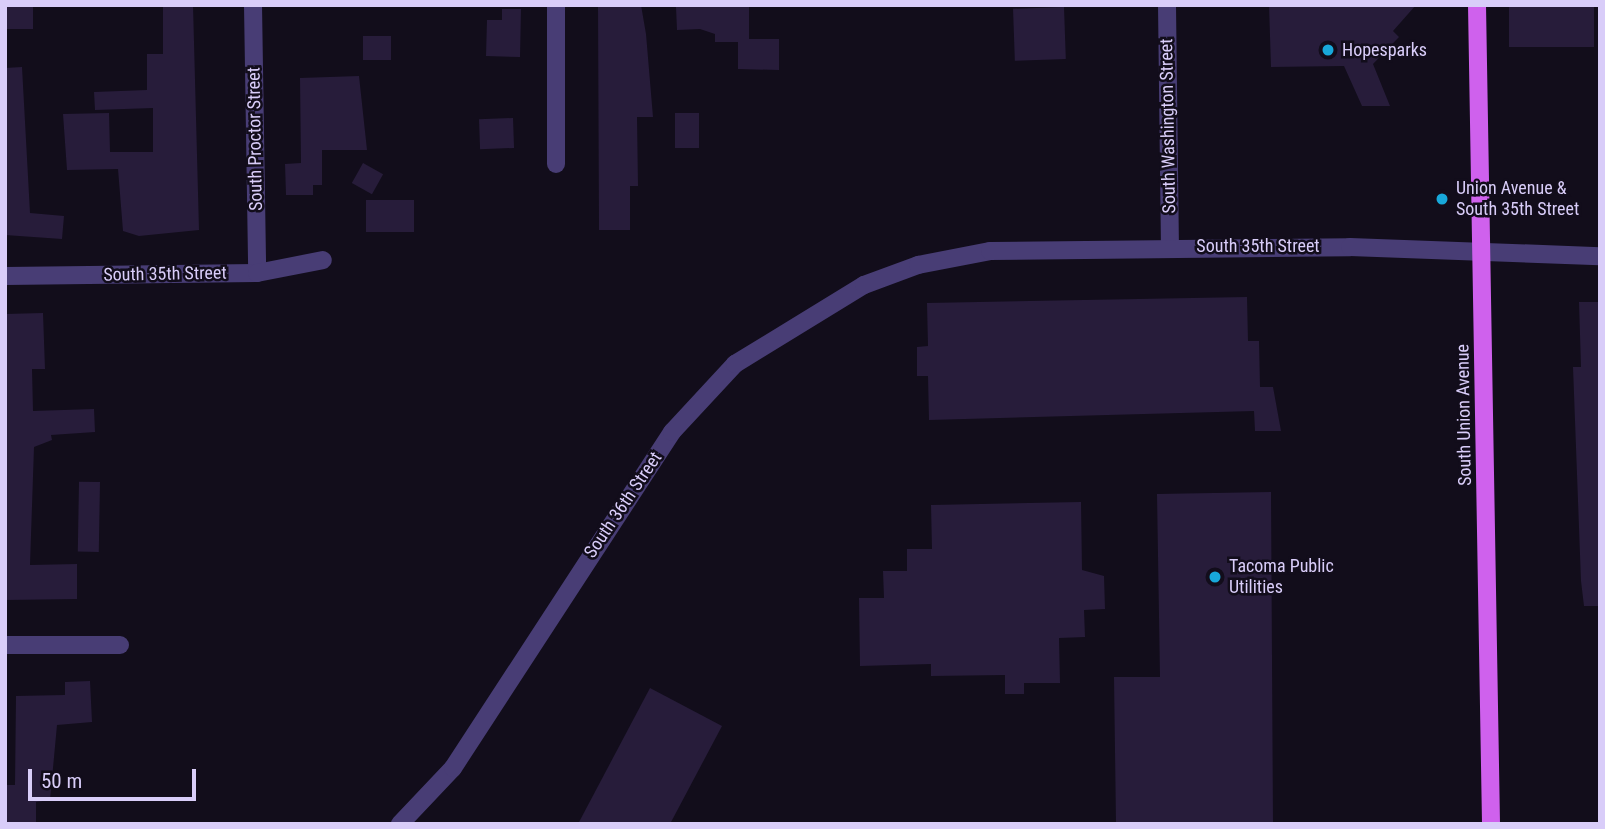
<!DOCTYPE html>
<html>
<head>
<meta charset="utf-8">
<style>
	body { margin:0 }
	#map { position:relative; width:1605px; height:829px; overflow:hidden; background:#120d1b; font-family:"Roboto Condensed",sans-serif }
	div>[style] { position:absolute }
	.building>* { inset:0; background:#271c3a; transform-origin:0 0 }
	.minor>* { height:18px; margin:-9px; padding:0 9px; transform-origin:9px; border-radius:9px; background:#483d75 }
	.major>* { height:18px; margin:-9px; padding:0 9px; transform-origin:9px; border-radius:9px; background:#cf61ed }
	.dots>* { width:19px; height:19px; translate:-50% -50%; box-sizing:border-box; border:4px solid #120d1b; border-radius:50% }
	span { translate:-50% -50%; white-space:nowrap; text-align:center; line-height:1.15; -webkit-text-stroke:5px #120d1b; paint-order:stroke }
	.poi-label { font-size:18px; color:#d9cdf9 }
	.left { translate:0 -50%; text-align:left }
	.street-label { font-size:18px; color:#d9cdf9 }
	.frame { position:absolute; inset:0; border:7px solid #d9cdf9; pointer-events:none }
	.scale { position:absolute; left:28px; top:769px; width:168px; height:32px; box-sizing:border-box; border:4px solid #d9cdf9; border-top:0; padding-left:9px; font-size:21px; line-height:24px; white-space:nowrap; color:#d9cdf9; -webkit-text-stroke:5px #120d1b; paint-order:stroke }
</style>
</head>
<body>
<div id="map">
	<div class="building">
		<i style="left:5px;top:5px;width:28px;height:24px"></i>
		<i style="clip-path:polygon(163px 5px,193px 5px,199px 230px,139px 236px,123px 231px,118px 169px,67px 170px,63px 114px,109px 113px,110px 152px,153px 152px,153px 108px,95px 110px,94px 92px,147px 90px,147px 54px,163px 54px)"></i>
		<i style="clip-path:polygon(598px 5px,641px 5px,646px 34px,653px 117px,637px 117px,638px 186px,630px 186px,630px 230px,599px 230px)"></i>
		<i style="clip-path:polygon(749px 5px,749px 39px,779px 39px,779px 70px,738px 69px,738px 42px,715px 42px,715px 34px,700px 29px,677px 30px,676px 7px)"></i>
		<i style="clip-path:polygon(1269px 5px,1416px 5px,1393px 31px,1399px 37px,1373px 64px,1390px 106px,1362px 106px,1344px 66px,1271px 67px)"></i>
		<i style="left:1509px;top:5px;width:85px;height:42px"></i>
		<i style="left:1064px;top:7px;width:52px;height:51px;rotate:88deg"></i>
		<i style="clip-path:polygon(502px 9px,521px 9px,520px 57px,486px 56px,487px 20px,502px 20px)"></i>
		<i style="left:363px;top:36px;width:28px;height:24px"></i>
		<i style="clip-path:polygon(22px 67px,30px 213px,64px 216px,62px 239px,5px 235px,5px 68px)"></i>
		<i style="clip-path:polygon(359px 76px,367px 150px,322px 150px,322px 185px,313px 185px,313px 195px,286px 195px,285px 164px,301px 163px,300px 78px)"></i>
		<i style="left:675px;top:113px;width:24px;height:35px"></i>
		<i style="left:513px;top:118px;width:30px;height:34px;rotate:88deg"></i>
		<i style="left:363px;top:163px;width:23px;height:23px;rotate:29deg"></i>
		<i style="left:366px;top:200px;width:48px;height:32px"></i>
		<i style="clip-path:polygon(1247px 297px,1248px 341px,1259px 341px,1260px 387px,1273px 387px,1281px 431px,1255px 431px,1254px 411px,929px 420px,928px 376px,917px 376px,917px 347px,928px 346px,927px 303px)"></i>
		<i style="clip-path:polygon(1579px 302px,1600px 302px,1600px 606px,1584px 606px,1581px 581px,1573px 367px,1581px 367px)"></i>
		<i style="clip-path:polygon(43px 313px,45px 369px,32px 369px,33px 411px,94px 409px,95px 432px,51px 435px,52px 440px,34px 447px,30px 565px,77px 564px,77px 599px,5px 600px,5px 314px)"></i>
		<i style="left:100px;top:482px;width:70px;height:21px;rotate:91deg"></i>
		<i style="clip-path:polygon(1271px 492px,1273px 824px,1116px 824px,1114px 677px,1160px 677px,1157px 494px)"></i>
		<i style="clip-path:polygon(1081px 502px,1082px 570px,1104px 576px,1105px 609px,1084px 610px,1085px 637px,1059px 638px,1060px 683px,1024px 683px,1024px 694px,1005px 694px,1005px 675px,931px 676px,931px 664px,860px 666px,859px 598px,884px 598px,883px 571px,907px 571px,907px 549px,932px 549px,931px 505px)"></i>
		<i style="clip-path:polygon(90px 681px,92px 722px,57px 725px,50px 800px,36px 802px,36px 822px,5px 822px,5px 785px,15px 785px,16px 696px,65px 695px,65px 682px)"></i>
		<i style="clip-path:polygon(650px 688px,722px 726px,670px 824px,578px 824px)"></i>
	</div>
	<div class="minor">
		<i style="left:253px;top:5px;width:268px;rotate:89.1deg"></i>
		<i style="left:556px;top:5px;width:159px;rotate:90deg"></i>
		<i style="left:1167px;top:5px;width:241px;rotate:89.3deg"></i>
		<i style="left:5px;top:276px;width:252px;rotate:-0.7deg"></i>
		<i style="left:257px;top:273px;width:67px;rotate:-11.1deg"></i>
		<i style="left:5px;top:645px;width:115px"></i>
		<i style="left:400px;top:824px;width:77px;rotate:-46.6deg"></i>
		<i style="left:453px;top:768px;width:401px;rotate:-56.9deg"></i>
		<i style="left:672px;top:432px;width:93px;rotate:-47.2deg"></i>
		<i style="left:735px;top:364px;width:151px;rotate:-31.5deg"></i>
		<i style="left:864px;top:285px;width:58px;rotate:-20.3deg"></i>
		<i style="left:918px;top:265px;width:73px;rotate:-11deg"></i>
		<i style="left:990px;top:251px;width:360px;rotate:-0.6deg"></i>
		<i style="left:1350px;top:247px;width:250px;rotate:2.1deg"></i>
	</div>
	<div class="major">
		<i style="left:1477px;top:5px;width:819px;rotate:89.02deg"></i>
	</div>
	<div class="dots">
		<i style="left:1328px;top:50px;background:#18a8da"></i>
		<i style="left:1442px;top:199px;background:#18a8da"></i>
		<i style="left:1215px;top:577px;background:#18a8da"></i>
	</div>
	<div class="poi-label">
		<span class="left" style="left:1342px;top:50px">Hopesparks</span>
		<span class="left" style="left:1456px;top:199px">Union Avenue &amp;<br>South 35th Street</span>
		<span class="left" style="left:1229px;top:577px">Tacoma Public<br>Utilities</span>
	</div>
	<div class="street-label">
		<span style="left:1168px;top:126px;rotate:-91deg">South Washington Street</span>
		<span style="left:255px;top:139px;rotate:-91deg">South Proctor Street</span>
		<span style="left:1258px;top:246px">South 35th Street</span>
		<span style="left:165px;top:274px;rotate:-1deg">South 35th Street</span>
		<span style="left:1464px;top:415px;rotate:-91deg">South Union Avenue</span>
		<span style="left:623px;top:505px;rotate:-56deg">South 36th Street</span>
	</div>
	<div class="frame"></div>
	<div class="scale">50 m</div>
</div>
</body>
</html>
